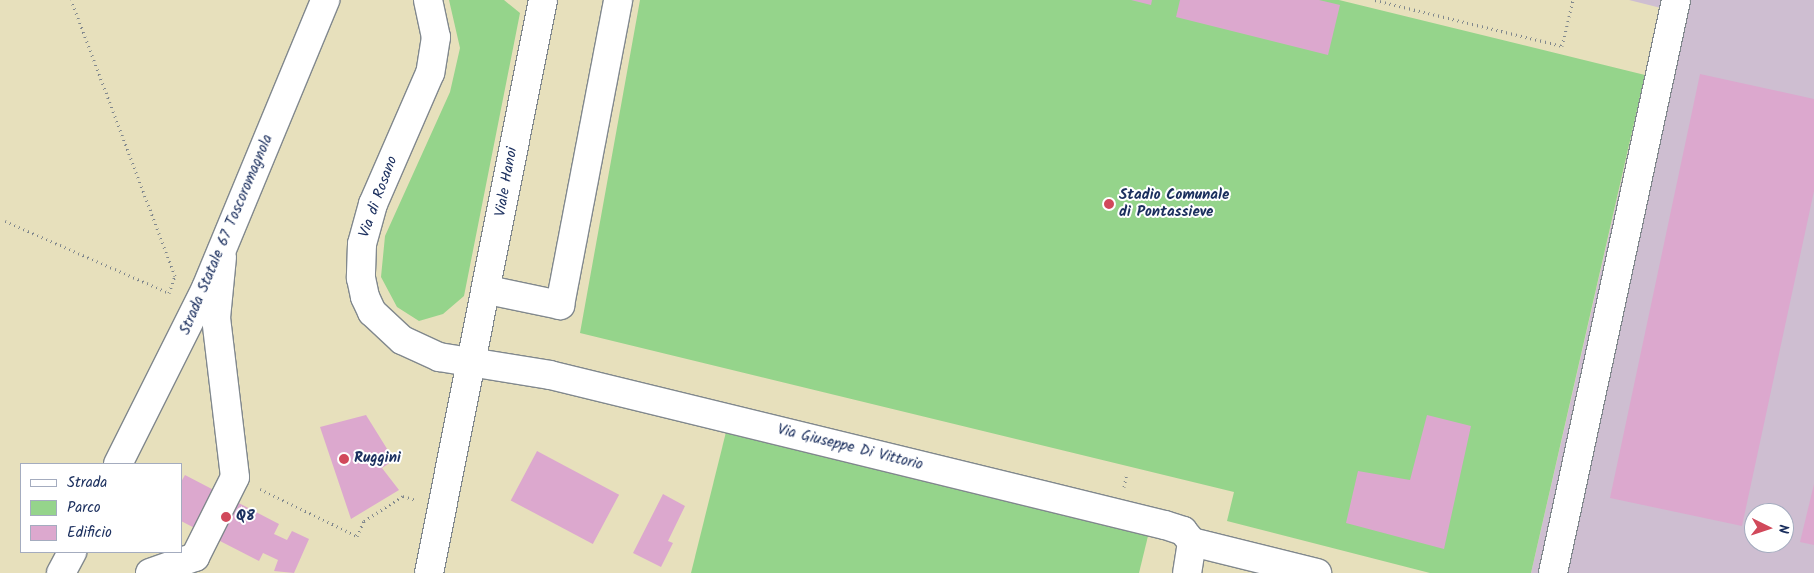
<!DOCTYPE html>
<html>
<head>
<meta charset="utf-8">
<style>
	body { margin:0 }
	#map { position:relative; width:1814px; height:573px; overflow:hidden; background:#e7e0bc; font-family:Kalam,sans-serif }
	div>[style] { position:absolute }
	.industrial>* { inset:0; background:#cebed1 }
	.green>* { inset:0; background:#95d48b }
	.building>* { inset:0; background:#dca8ce; transform-origin:0 0 }
	.path>* { height:3px; margin-top:-1.5px; transform-origin:0; background:repeating-linear-gradient(90deg,#81888d 0 1px,transparent 0 5px) }
	.roads { filter:drop-shadow(1px 0 #81888d) drop-shadow(-1px 0 #81888d) drop-shadow(0 1px #81888d) drop-shadow(0 -1px #81888d) }
	.minor>* { height:28px; margin:-14px; padding:0 14px; transform-origin:14px; border-radius:14px; background:#fff }
	.major>* { height:28px; margin:-14px; padding:0 14px; transform-origin:14px; border-radius:14px; background:#fff }
	.dots>* { width:14px; height:14px; translate:-50% -50%; box-sizing:border-box; border:2px solid #fff; border-radius:50% }
	span { translate:-50% -50%; white-space:nowrap; text-align:center; line-height:1.15; -webkit-text-stroke:4px #fff; paint-order:stroke }
	.street-label { font-size:15px; color:#1b2f5e }
	.poi-label { font-size:15px; color:#1b2f5e; font-weight:700 }
	.left { translate:0 -50%; text-align:left }
	.legend { position:absolute; left:20px; top:463px; width:162px; height:90px; box-sizing:border-box; background:#fff; border:1px solid #a4acbf; margin:0; padding:6px 9px; list-style:none; font-size:15px; color:#1b2f5e }
	.legend li { display:flex; align-items:center; gap:10px; height:25px }
	.legend b { width:25px; border:1px solid #a4acbf }
	.north { position:absolute; left:1744px; top:503px; width:50px; height:50px; box-sizing:border-box; background:#fff; border:1px solid #a4acbf; border-radius:50%; rotate:94deg; font-size:14px; font-weight:700; line-height:20px; text-align:center; color:#1b2f5e }
	.north::after { content:''; display:block; margin:auto; width:18px; height:22px; background:#d1495b; clip-path:polygon(50% 0,100% 100%,50% 72%,0 100%) }
</style>
</head>
<body>
<div id="map">
	<div class="industrial">
		<i style="clip-path:polygon(evenodd,1629px 0,1814px 0,1814px 573px,1531px 573px,1661px 8px,1629px 0,1754px 513px,1784px 513px,1784px 543px,1754px 543px,1754px 513px)"></i>
	</div>
	<div class="green">
		<i style="clip-path:polygon(449px 0,504px 0,520px 13px,464px 296px,443px 314px,419px 321px,397px 307px,381px 277px,385px 236px,450px 92px,460px 48px)"></i>
		<i style="clip-path:polygon(640px 0,1339px 0,1645px 75px,1531px 573px,1430px 573px,1227px 521px,1234px 492px,580px 333px)"></i>
		<i style="clip-path:polygon(727px 428px,1148px 536px,1139px 573px,691px 573px)"></i>
	</div>
	<div class="building">
		<i style="clip-path:polygon(1131px 0,1152px 0,1151px 5px)"></i>
		<i style="clip-path:polygon(1180px 0,1319px 0,1340px 5px,1328px 55px,1176px 17px)"></i>
		<i style="clip-path:polygon(1700px 74px,1814px 99px,1814px 191px,1742px 526px,1610px 498px)"></i>
		<i style="clip-path:polygon(366px 415px,394px 460px,382px 468px,399px 490px,351px 519px,320px 427px)"></i>
		<i style="clip-path:polygon(1427px 415px,1471px 426px,1444px 549px,1346px 523px,1358px 471px,1410px 480px)"></i>
		<i style="left:537px;top:451px;width:93px;height:56px;rotate:28deg"></i>
		<i style="clip-path:polygon(185px 475px,279px 524px,274px 534px,287px 540px,292px 531px,309px 539px,294px 573px,274px 571px,278px 560px,263px 553px,259px 561px,181px 521px,181px 482px)"></i>
		<i style="clip-path:polygon(1814px 484px,1814px 545px,1800px 542px)"></i>
		<i style="clip-path:polygon(663px 494px,685px 506px,668px 541px,673px 543px,661px 567px,633px 553px)"></i>
	</div>
	<div class="path">
		<i style="left:1375px;top:0;width:193px;rotate:13.8deg"></i>
		<i style="left:1562px;top:46px;width:47px;rotate:-76.6deg"></i>
		<i style="left:5px;top:221px;width:179px;rotate:23.7deg"></i>
		<i style="left:169px;top:293px;width:18px;rotate:-71deg"></i>
		<i style="left:175px;top:276px;width:295px;rotate:-110.6deg"></i>
		<i style="left:1124px;top:487px;width:14px;rotate:-78deg"></i>
		<i style="left:260px;top:489px;width:108px;rotate:25.9deg"></i>
		<i style="left:357px;top:536px;width:17px;rotate:-65deg"></i>
		<i style="left:364px;top:521px;width:46px;rotate:-32.7deg"></i>
		<i style="left:403px;top:496px;width:14px;rotate:17deg"></i>
	</div>
	<div class="roads">
		<div class="minor">
			<i style="left:428px;top:0;width:38px;rotate:78deg"></i>
			<i style="left:436px;top:37px;width:36px;rotate:99deg"></i>
			<i style="left:430px;top:73px;width:143px;rotate:113.5deg"></i>
			<i style="left:373px;top:204px;width:41px;rotate:105.4deg"></i>
			<i style="left:362px;top:244px;width:34px;rotate:92deg"></i>
			<i style="left:361px;top:278px;width:19px;rotate:78deg"></i>
			<i style="left:365px;top:297px;width:17px;rotate:65deg"></i>
			<i style="left:372px;top:312px;width:41px;rotate:43deg"></i>
			<i style="left:402px;top:340px;width:41px;rotate:24.7deg"></i>
			<i style="left:439px;top:357px;width:112px;rotate:9.2deg"></i>
			<i style="left:550px;top:375px;width:633px;rotate:13.71deg"></i>
			<i style="left:1165px;top:525px;width:19px;rotate:18deg"></i>
			<i style="left:1183px;top:531px;width:14px;rotate:51deg"></i>
			<i style="left:1192px;top:542px;width:31px;rotate:99deg"></i>
			<i style="left:488px;top:290px;width:74px;rotate:11.8deg"></i>
			<i style="left:560px;top:305px;width:310px;rotate:-79.2deg"></i>
			<i style="left:1192px;top:542px;width:129px;rotate:13.9deg"></i>
			<i style="left:150px;top:573px;width:48px;rotate:-19.6deg"></i>
			<i style="left:195px;top:557px;width:89px;rotate:-63.4deg"></i>
			<i style="left:235px;top:477px;width:160px;rotate:-96.8deg"></i>
			<i style="left:216px;top:318px;width:61px;rotate:-84.4deg"></i>
			<i style="left:429px;top:573px;width:584px;rotate:-78.75deg"></i>
			<i style="left:1553px;top:573px;width:586px;rotate:-77.88deg"></i>
		</div>
		<div class="major">
			<i style="left:118px;top:464px;width:197px;rotate:-63.4deg"></i>
			<i style="left:206px;top:288px;width:312px;rotate:-67.5deg"></i>
			<i style="left:61px;top:573px;width:24px;rotate:-62deg"></i>
		</div>
	</div>
	<div class="dots">
		<i style="left:1109px;top:204px;background:#d1495b"></i>
		<i style="left:344px;top:459px;background:#d1495b"></i>
		<i style="left:226px;top:517px;background:#d1495b"></i>
	</div>
	<div class="street-label">
		<span style="left:507px;top:182px;rotate:-80deg">Viale Hanoi</span>
		<span style="left:379px;top:197px;rotate:-70deg">Via di Rosano</span>
		<span style="left:227px;top:235px;rotate:-67deg">Strada Statale 67 Toscoromagnola</span>
		<span style="left:850px;top:448px;rotate:14deg">Via Giuseppe Di Vittorio</span>
	</div>
	<div class="poi-label">
		<span class="left" style="left:1119px;top:204px">Stadio Comunale<br>di Pontassieve</span>
		<span class="left" style="left:354px;top:459px">Ruggini</span>
		<span class="left" style="left:236px;top:517px">Q8</span>
	</div>
	<ul class="legend">
	<li><b style="height:6px;background:#fff"></b>Strada</li>
	<li><b style="height:14px;background:#95d48b"></b>Parco</li>
	<li><b style="height:14px;background:#dca8ce"></b>Edificio</li>
	</ul>
	<div class="north">N</div>
</div>
</body>
</html>
